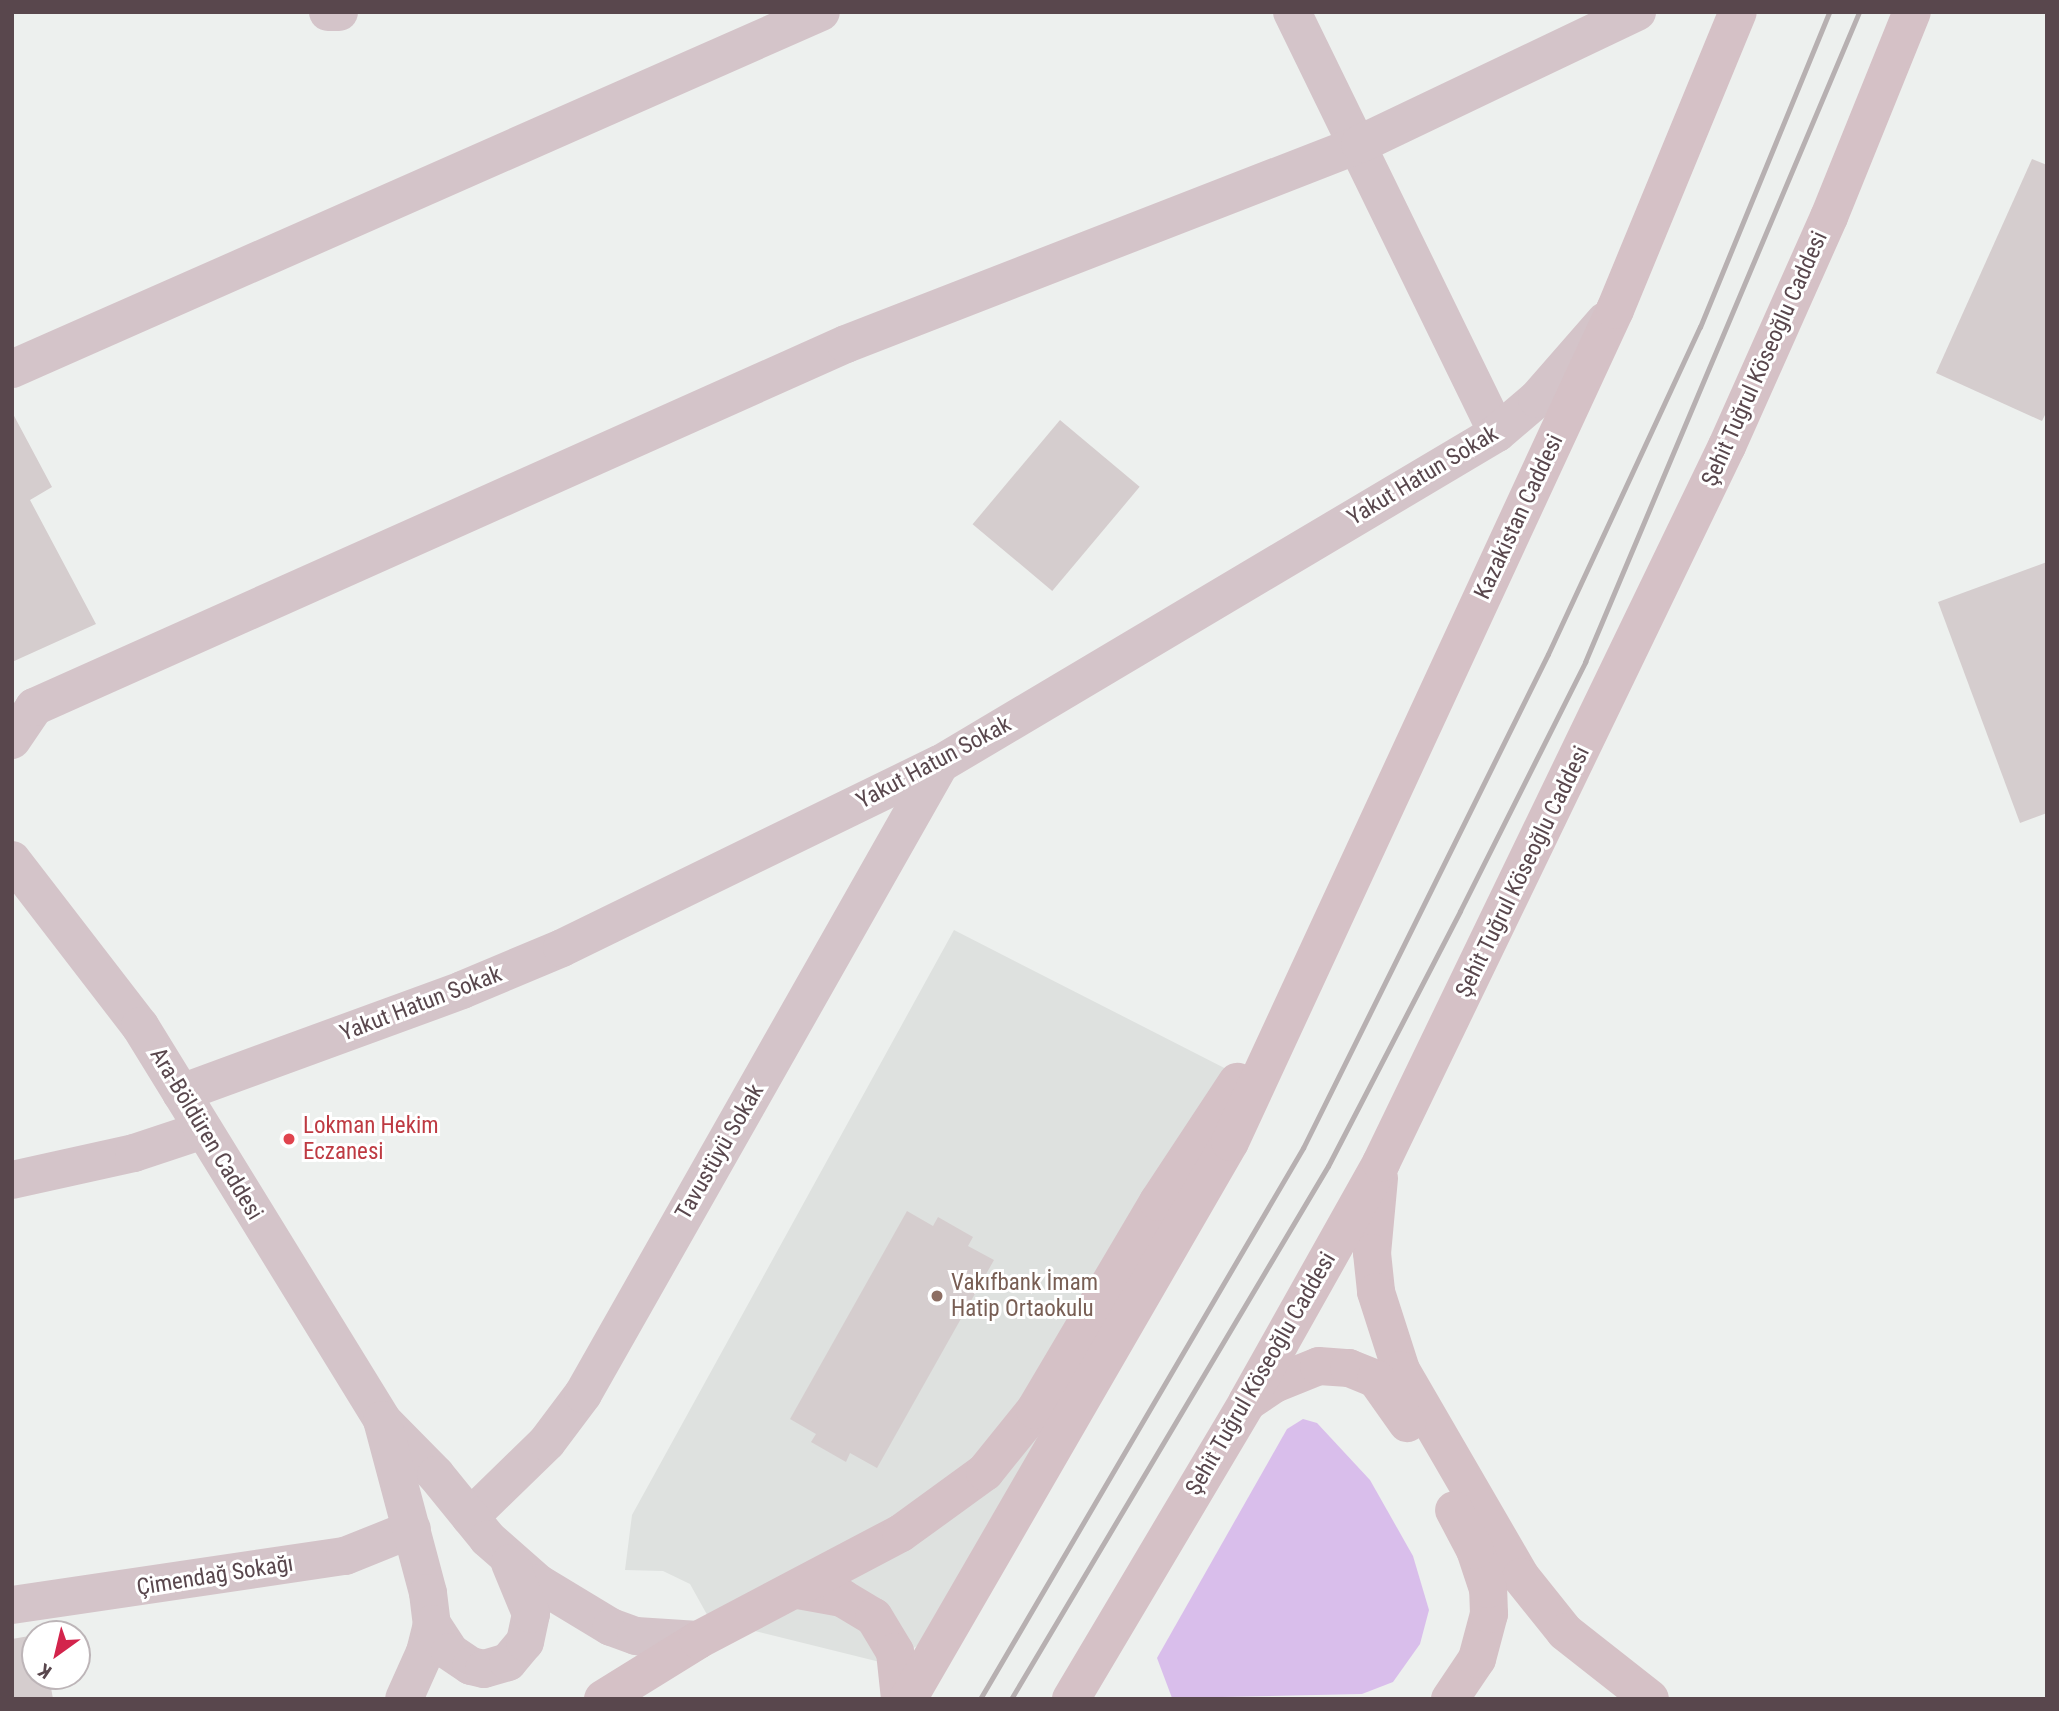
<!DOCTYPE html>
<html>
<head>
<meta charset="utf-8">
<style>
	body { margin:0 }
	#map { position:relative; width:2059px; height:1711px; overflow:hidden; background:#edf0ee; font-family:"Roboto Condensed",sans-serif }
	div>[style] { position:absolute }
	.education>* { inset:0; background:#dee1df }
	.green>* { inset:0; background:#d9beeb }
	.building>* { inset:0; background:#d5cdce; transform-origin:0 0 }
	.minor>* { height:38px; margin:-19px; padding:0 19px; transform-origin:19px; border-radius:19px; background:#d4c4c9 }
	.tertiary>* { height:38px; margin:-19px; padding:0 19px; transform-origin:19px; border-radius:19px; background:#d4c4c9 }
	.secondary>* { height:38px; margin:-19px; padding:0 19px; transform-origin:19px; border-radius:19px; background:#d5c1c6 }
	.rail>* { height:5px; margin:-2.5px; padding:0 2.5px; transform-origin:2.5px; border-radius:2.5px; background:#b7b0b1 }
	.dots>* { width:19px; height:19px; translate:-50% -50%; box-sizing:border-box; border:4px solid #fff; border-radius:50% }
	span { translate:-50% -50%; white-space:nowrap; text-align:center; line-height:1.15; -webkit-text-stroke:6px #fff; paint-order:stroke }
	.street-label { font-size:23px; color:#59474d }
	.health-label { font-size:23px; color:#be3a42 }
	.left { translate:0 -50%; text-align:left }
	.education-label { font-size:23px; color:#785e54 }
	.frame { position:absolute; inset:0; border:14px solid #59474d; pointer-events:none }
	.north { position:absolute; left:21px; top:1620px; width:70px; height:70px; box-sizing:border-box; background:#fff; border:2px solid #bdb5b8; border-radius:50%; rotate:214deg; font-size:19px; font-weight:700; line-height:28px; text-align:center; color:#59474d }
	.north::after { content:''; display:block; margin:auto; width:24px; height:32px; background:#d3244c; clip-path:polygon(50% 0,100% 100%,50% 72%,0 100%) }
</style>
</head>
<body>
<div id="map">
	<div class="education">
		<i style="clip-path:polygon(954px 930px,1242px 1077px,936px 1634px,888px 1664px,710px 1620px,690px 1584px,663px 1571px,625px 1570px,632px 1515px)"></i>
	</div>
	<div class="green">
		<i style="clip-path:polygon(1303px 1419px,1317px 1423px,1370px 1480px,1413px 1556px,1429px 1610px,1420px 1644px,1393px 1682px,1362px 1694px,1172px 1698px,1157px 1658px,1287px 1429px)"></i>
	</div>
	<div class="building">
		<i style="clip-path:polygon(2032px 159px,2047px 165px,2047px 411px,2042px 421px,1936px 373px)"></i>
		<i style="clip-path:polygon(12px 412px,52px 487px,30px 500px,96px 624px,12px 662px)"></i>
		<i style="left:1060px;top:420px;width:104px;height:136px;rotate:40deg"></i>
		<i style="clip-path:polygon(2047px 562px,2047px 813px,2020px 823px,1938px 602px)"></i>
		<i style="clip-path:polygon(907px 1211px,933px 1226px,938px 1217px,973px 1237px,968px 1246px,994px 1260px,877px 1468px,850px 1453px,846px 1462px,811px 1442px,816px 1434px,790px 1419px)"></i>
		<i style="clip-path:polygon(35px 1635px,35px 1676px,49px 1676px,53px 1699px,12px 1699px,12px 1639px)"></i>
	</div>
	<div class="minor">
		<i style="left:328px;top:12px;width:11px"></i>
		<i style="left:1292px;top:12px;width:468px;rotate:64deg"></i>
		<i style="left:12px;top:369px;width:884px;rotate:-23.81deg"></i>
		<i style="left:12px;top:740px;width:40px;rotate:-56deg"></i>
		<i style="left:34px;top:707px;width:889px;rotate:-24.09deg"></i>
		<i style="left:846px;top:344px;width:552px;rotate:-21.26deg"></i>
		<i style="left:1360px;top:144px;width:307px;rotate:-25.5deg"></i>
		<i style="left:181px;top:1093px;width:299px;rotate:-20.1deg"></i>
		<i style="left:462px;top:990px;width:108px;rotate:-22.8deg"></i>
		<i style="left:562px;top:948px;width:420px;rotate:-26deg"></i>
		<i style="left:940px;top:764px;width:648px;rotate:-30.72deg"></i>
		<i style="left:1497px;top:433px;width:52px;rotate:-40.4deg"></i>
		<i style="left:1537px;top:399px;width:103px;rotate:-48.9deg"></i>
		<i style="left:12px;top:1180px;width:125px;rotate:-12.5deg"></i>
		<i style="left:134px;top:1153px;width:73px;rotate:-18.4deg"></i>
		<i style="left:470px;top:1517px;width:107px;rotate:-44.2deg"></i>
		<i style="left:547px;top:1442px;width:60px;rotate:-53.1deg"></i>
		<i style="left:583px;top:1394px;width:724px;rotate:-60.46deg"></i>
		<i style="left:12px;top:1605px;width:337px;rotate:-8.4deg"></i>
		<i style="left:345px;top:1556px;width:72px;rotate:-21.9deg"></i>
	</div>
	<div class="tertiary">
		<i style="left:12px;top:860px;width:210px;rotate:52.4deg"></i>
		<i style="left:140px;top:1026px;width:462px;rotate:58.4deg"></i>
		<i style="left:382px;top:1420px;width:77px;rotate:45.5deg"></i>
		<i style="left:436px;top:1475px;width:82px;rotate:50.9deg"></i>
		<i style="left:488px;top:1539px;width:67px;rotate:41.3deg"></i>
		<i style="left:538px;top:1583px;width:85px;rotate:31.1deg"></i>
		<i style="left:611px;top:1627px;width:27px;rotate:20deg"></i>
		<i style="left:636px;top:1636px;width:62px;rotate:3.7deg"></i>
		<i style="left:382px;top:1420px;width:179px;rotate:75.1deg"></i>
		<i style="left:428px;top:1593px;width:31px;rotate:83deg"></i>
		<i style="left:432px;top:1624px;width:29px;rotate:104deg"></i>
		<i style="left:425px;top:1652px;width:51px;rotate:114.1deg"></i>
		<i style="left:432px;top:1624px;width:33px;rotate:57deg"></i>
		<i style="left:450px;top:1652px;width:25px;rotate:34deg"></i>
		<i style="left:471px;top:1666px;width:13px;rotate:13deg"></i>
		<i style="left:484px;top:1669px;width:25px;rotate:-16deg"></i>
		<i style="left:508px;top:1662px;width:26px;rotate:-50deg"></i>
		<i style="left:525px;top:1642px;width:29px;rotate:-78deg"></i>
		<i style="left:531px;top:1614px;width:55px;rotate:-112.4deg"></i>
	</div>
	<div class="secondary">
		<i style="left:1379px;top:1178px;width:75px;rotate:95.3deg"></i>
		<i style="left:1372px;top:1253px;width:39px;rotate:84deg"></i>
		<i style="left:1376px;top:1292px;width:82px;rotate:72.2deg"></i>
		<i style="left:1401px;top:1370px;width:239px;rotate:59.9deg"></i>
		<i style="left:1521px;top:1577px;width:70px;rotate:51.3deg"></i>
		<i style="left:1565px;top:1632px;width:108px;rotate:38.2deg"></i>
		<i style="left:1249px;top:1401px;width:30px;rotate:-34deg"></i>
		<i style="left:1274px;top:1384px;width:48px;rotate:-21.8deg"></i>
		<i style="left:1319px;top:1366px;width:30px;rotate:4deg"></i>
		<i style="left:1349px;top:1368px;width:29px;rotate:22deg"></i>
		<i style="left:1376px;top:1379px;width:54px;rotate:54.8deg"></i>
		<i style="left:798px;top:1590px;width:45px;rotate:10.3deg"></i>
		<i style="left:842px;top:1598px;width:37px;rotate:31deg"></i>
		<i style="left:874px;top:1617px;width:41px;rotate:59deg"></i>
		<i style="left:895px;top:1652px;width:47px;rotate:83.9deg"></i>
		<i style="left:603px;top:1699px;width:112px;rotate:-31.8deg"></i>
		<i style="left:698px;top:1640px;width:229px;rotate:-27.8deg"></i>
		<i style="left:901px;top:1533px;width:104px;rotate:-36deg"></i>
		<i style="left:985px;top:1472px;width:80px;rotate:-51.1deg"></i>
		<i style="left:1035px;top:1410px;width:242px;rotate:-59.4deg"></i>
		<i style="left:1158px;top:1202px;width:144px;rotate:-56.6deg"></i>
		<i style="left:908px;top:1699px;width:643px;rotate:-59.97deg"></i>
		<i style="left:1230px;top:1142px;width:917px;rotate:-65.17deg"></i>
		<i style="left:1615px;top:310px;width:322px;rotate:-67.6deg"></i>
		<i style="left:1071px;top:1699px;width:345px;rotate:-59.3deg"></i>
		<i style="left:1247px;top:1402px;width:274px;rotate:-60.7deg"></i>
		<i style="left:1381px;top:1163px;width:796px;rotate:-64.24deg"></i>
		<i style="left:1727px;top:446px;width:251px;rotate:-66deg"></i>
		<i style="left:1829px;top:217px;width:221px;rotate:-68deg"></i>
		<i style="left:1450px;top:1699px;width:48px;rotate:-56deg"></i>
		<i style="left:1477px;top:1659px;width:47px;rotate:-75.1deg"></i>
		<i style="left:1489px;top:1614px;width:25px;rotate:-92deg"></i>
		<i style="left:1488px;top:1589px;width:41px;rotate:-108.4deg"></i>
		<i style="left:1475px;top:1550px;width:45px;rotate:-117.7deg"></i>
	</div>
	<div class="rail">
		<i style="left:980px;top:1699px;width:639px;rotate:-59.62deg"></i>
		<i style="left:1303px;top:1148px;width:551px;rotate:-63.62deg"></i>
		<i style="left:1548px;top:654px;width:361px;rotate:-65.1deg"></i>
		<i style="left:1700px;top:327px;width:340px;rotate:-67.7deg"></i>
		<i style="left:1011px;top:1699px;width:620px;rotate:-59.26deg"></i>
		<i style="left:1328px;top:1166px;width:287px;rotate:-62.6deg"></i>
		<i style="left:1460px;top:911px;width:279px;rotate:-63.3deg"></i>
		<i style="left:1585px;top:662px;width:705px;rotate:-67.14deg"></i>
	</div>
	<div class="dots">
		<i style="left:289px;top:1139px;background:#e0444e"></i>
		<i style="left:937px;top:1296px;background:#8d6e63"></i>
	</div>
	<div class="street-label">
		<span style="left:1765px;top:359px;rotate:-66deg">Şehit Tuğrul Köseoğlu Caddesi</span>
		<span style="left:1423px;top:476px;rotate:-31deg">Yakut Hatun Sokak</span>
		<span style="left:1519px;top:517px;rotate:-65deg">Kazakistan Caddesi</span>
		<span style="left:934px;top:763px;rotate:-28deg">Yakut Hatun Sokak</span>
		<span style="left:1523px;top:872px;rotate:-64deg">Şehit Tuğrul Köseoğlu Caddesi</span>
		<span style="left:421px;top:1004px;rotate:-21deg">Yakut Hatun Sokak</span>
		<span style="left:206px;top:1134px;rotate:59deg">Ara-Böldüren Caddesi</span>
		<span style="left:720px;top:1152px;rotate:-60deg">Tavustüyü Sokak</span>
		<span style="left:1261px;top:1374px;rotate:-60deg">Şehit Tuğrul Köseoğlu Caddesi</span>
		<span style="left:215px;top:1576px;rotate:-9deg">Çimendağ Sokağı</span>
	</div>
	<div class="health-label">
		<span class="left" style="left:303px;top:1139px">Lokman Hekim<br>Eczanesi</span>
	</div>
	<div class="education-label">
		<span class="left" style="left:951px;top:1296px">Vakıfbank İmam<br>Hatip Ortaokulu</span>
	</div>
	<div class="frame"></div>
	<div class="north">K</div>
</div>
</body>
</html>
